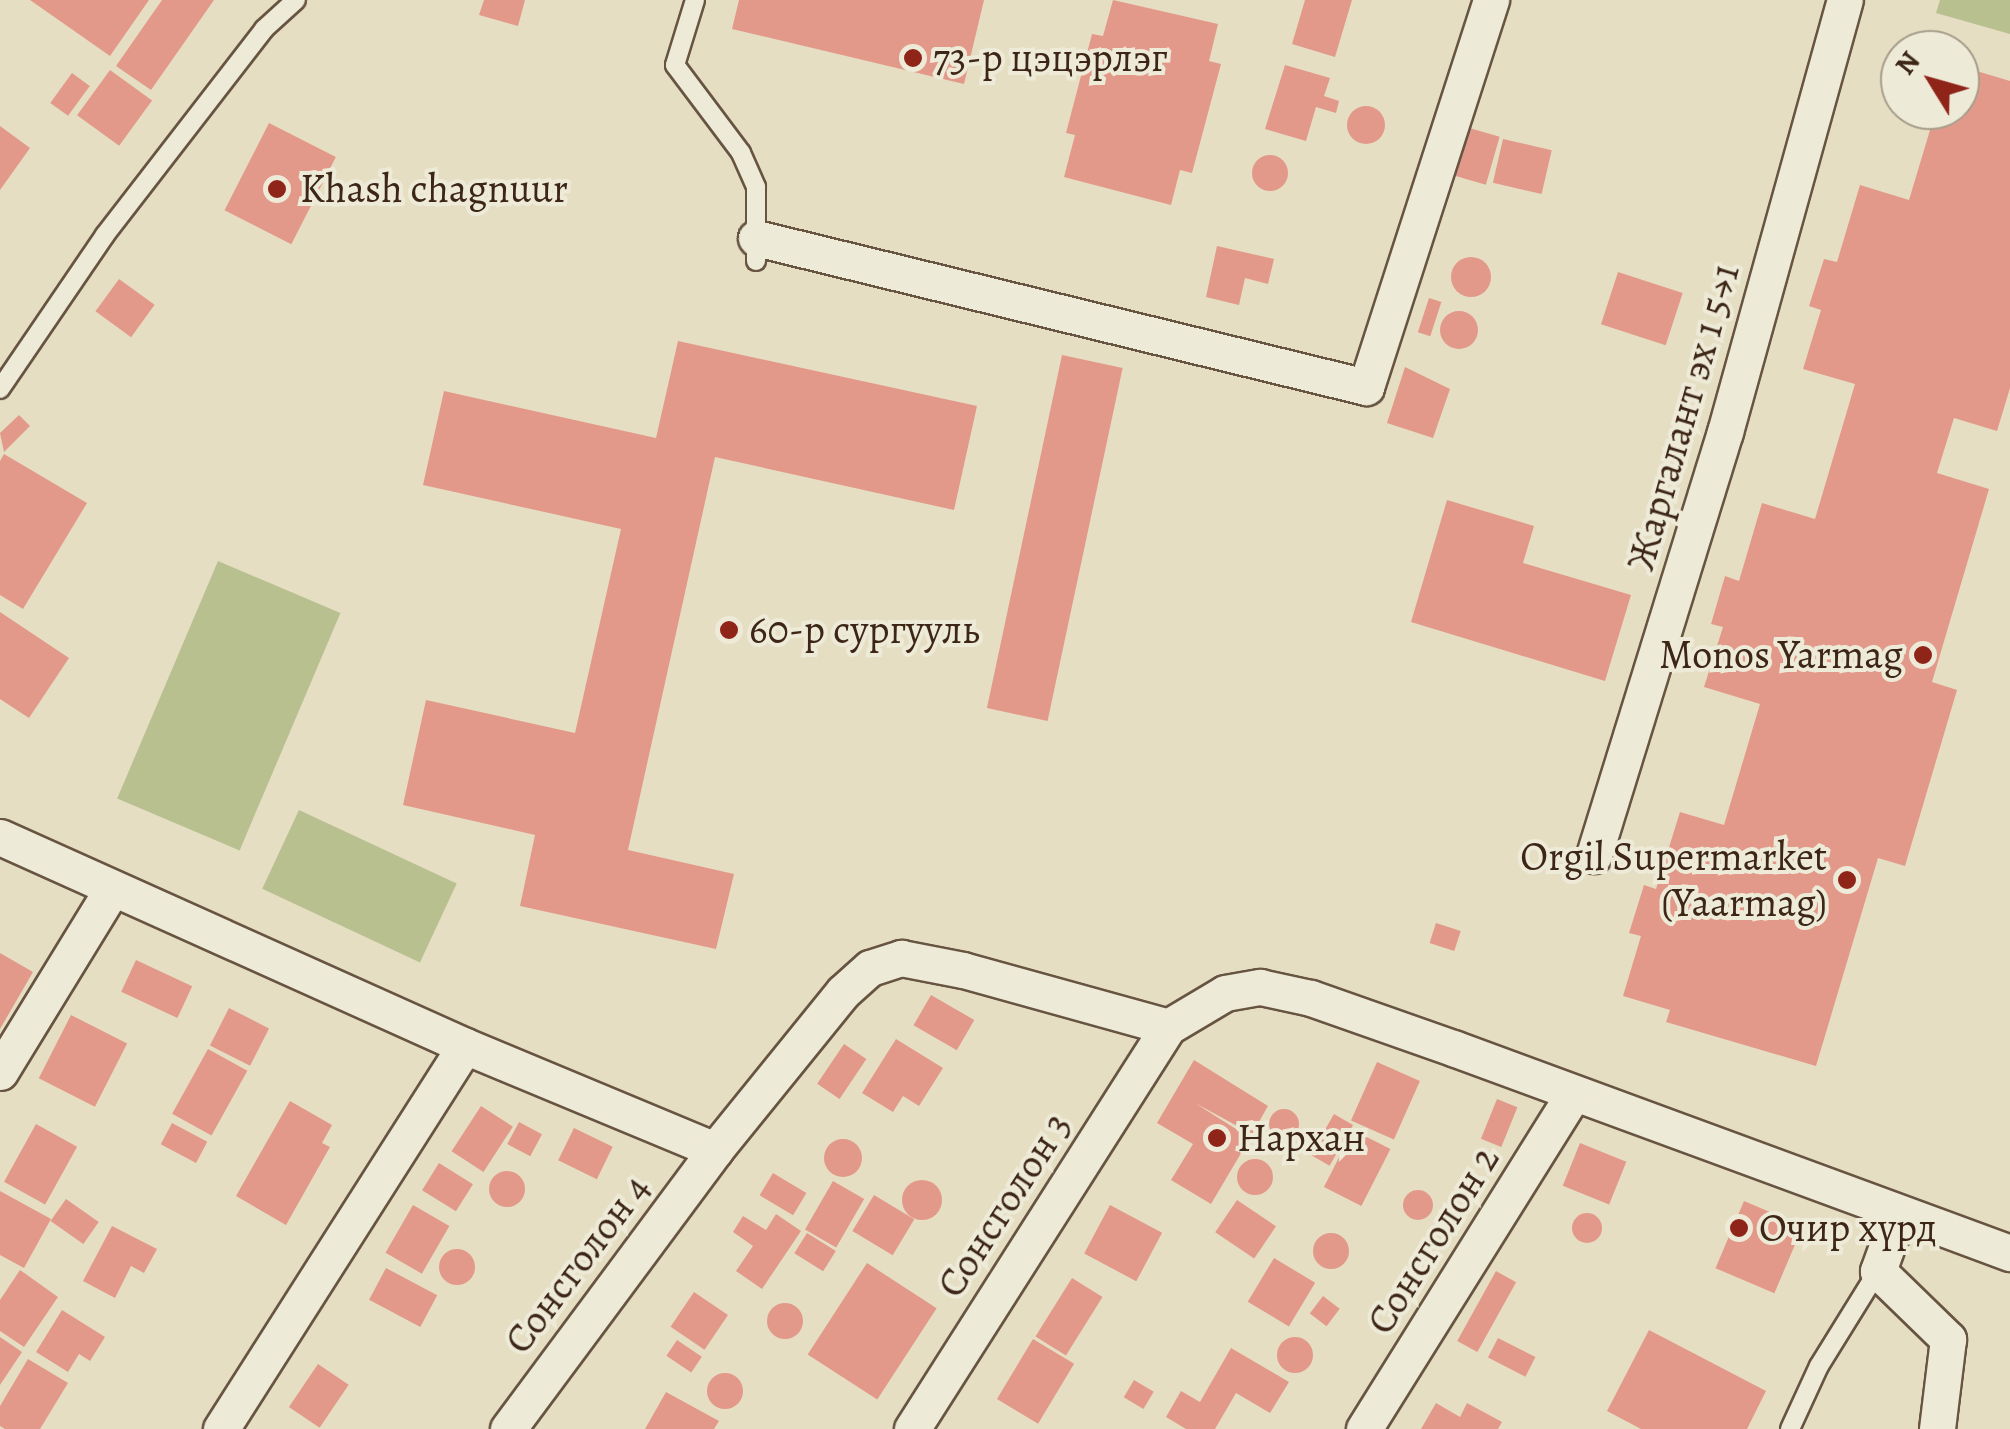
<!DOCTYPE html>
<html>
<head>
<meta charset="utf-8">
<style>
	body { margin:0 }
	#map { position:relative; width:2010px; height:1429px; overflow:hidden; background:#e5dec3; font-family:Alegreya,serif }
	div>[style] { position:absolute }
	.green>* { inset:0; background:#b9c090; transform-origin:0 0 }
	.building>* { inset:0; background:#e39989; transform-origin:0 0 }
	.round { border-radius:50% }
	.roads { filter:drop-shadow(2px 0 #675441) drop-shadow(-2px 0 #675441) drop-shadow(0 2px #675441) drop-shadow(0 -2px #675441) }
	.service>* { height:18px; margin:-9px; padding:0 9px; transform-origin:9px; border-radius:9px; background:#eeead8 }
	.minor>* { height:35px; margin:-17.5px; padding:0 17.5px; transform-origin:17.5px; border-radius:17.5px; background:#eeead8 }
	.dots>* { width:28px; height:28px; translate:-50% -50%; box-sizing:border-box; border:5px solid #eeead8; border-radius:50% }
	span { translate:-50% -50%; white-space:nowrap; text-align:center; line-height:1.15; -webkit-text-stroke:8px #eeead8; paint-order:stroke }
	.poi-label { font-size:40px; color:#3d2616 }
	.left { translate:0 -50%; text-align:left }
	.right { translate:-100% -50%; text-align:right }
	.street-label { font-size:40px; color:#3d2616 }
	.north { position:absolute; left:1880px; top:30px; width:100px; height:100px; box-sizing:border-box; background:#eeead8; border:2px solid #a79c8a; border-radius:50%; rotate:307deg; font-size:28px; font-weight:700; line-height:40px; text-align:center; color:#3d2616 }
	.north::after { content:''; display:block; margin:auto; width:35px; height:45px; background:#8f2418; clip-path:polygon(50% 0,100% 100%,50% 72%,0 100%) }
</style>
</head>
<body>
<div id="map">
	<div class="green">
		<i style="clip-path:polygon(1940px 0,2010px 0,2010px 34px,1936px 13px)"></i>
		<i style="left:218px;top:561px;width:133px;height:258px;rotate:23deg"></i>
		<i style="left:299px;top:810px;width:174px;height:87px;rotate:25deg"></i>
	</div>
	<div class="building">
		<i style="clip-path:polygon(30px 0,149px 0,110px 56px)"></i>
		<i style="clip-path:polygon(162px 0,214px 0,151px 90px,116px 66px)"></i>
		<i style="clip-path:polygon(484px 0,525px 0,518px 26px,479px 15px)"></i>
		<i style="clip-path:polygon(739px 0,984px 0,964px 84px,732px 29px)"></i>
		<i style="clip-path:polygon(1113px 0,1218px 24px,1209px 61px,1221px 64px,1192px 173px,1180px 170px,1171px 205px,1064px 177px,1075px 135px,1066px 133px,1092px 34px,1103px 36px)"></i>
		<i style="clip-path:polygon(1305px 0,1352px 0,1335px 57px,1292px 44px)"></i>
		<i style="clip-path:polygon(1285px 65px,1330px 78px,1324px 96px,1339px 101px,1336px 113px,1316px 107px,1306px 141px,1265px 129px)"></i>
		<i style="clip-path:polygon(1960px 66px,2010px 81px,2010px 388px,1997px 431px,1954px 418px,1937px 473px,1989px 489px,1932px 682px,1957px 690px,1905px 866px,1878px 858px,1816px 1066px,1666px 1022px,1670px 1010px,1623px 996px,1641px 936px,1629px 933px,1644px 885px,1656px 889px,1680px 812px,1724px 825px,1760px 704px,1704px 687px,1723px 627px,1711px 624px,1725px 576px,1739px 581px,1762px 503px,1815px 519px,1855px 384px,1803px 369px,1821px 310px,1809px 306px,1824px 259px,1837px 262px,1860px 185px,1909px 200px,1936px 110px,1960px 110px)"></i>
		<i style="left:110px;top:70px;width:52px;height:56px;rotate:36deg"></i>
		<i style="left:72px;top:73px;width:22px;height:37px;rotate:36deg"></i>
		<i class="round" style="left:1347px;top:106px;width:38px;height:38px"></i>
		<i style="left:269px;top:123px;width:75px;height:98px;rotate:27deg"></i>
		<i style="clip-path:polygon(0 126px,30px 148px,0 190px)"></i>
		<i style="left:1466px;top:127px;width:35px;height:50px;rotate:16deg"></i>
		<i style="left:1503px;top:139px;width:50px;height:45px;rotate:13deg"></i>
		<i class="round" style="left:1252px;top:155px;width:36px;height:36px"></i>
		<i style="clip-path:polygon(1217px 246px,1274px 259px,1268px 284px,1245px 278px,1239px 305px,1206px 297px)"></i>
		<i class="round" style="left:1451px;top:257px;width:40px;height:40px"></i>
		<i style="left:1618px;top:272px;width:68px;height:55px;rotate:18deg"></i>
		<i style="left:119px;top:279px;width:44px;height:40px;rotate:36deg"></i>
		<i style="left:1429px;top:298px;width:13px;height:36px;rotate:18deg"></i>
		<i class="round" style="left:1440px;top:311px;width:38px;height:38px"></i>
		<i style="clip-path:polygon(678px 341px,977px 406px,954px 510px,715px 457px,628px 850px,734px 874px,716px 949px,520px 906px,535px 835px,403px 805px,426px 700px,575px 733px,621px 529px,423px 485px,444px 391px,656px 438px)"></i>
		<i style="left:1062px;top:355px;width:62px;height:361px;rotate:12deg"></i>
		<i style="clip-path:polygon(1405px 367px,1450px 389px,1433px 438px,1387px 423px)"></i>
		<i style="clip-path:polygon(19px 415px,30px 426px,4px 452px,0 433px)"></i>
		<i style="clip-path:polygon(4px 454px,87px 503px,23px 609px,0 595px,0 461px)"></i>
		<i style="clip-path:polygon(1447px 500px,1534px 526px,1523px 563px,1631px 595px,1605px 681px,1411px 622px)"></i>
		<i style="clip-path:polygon(0 612px,69px 658px,29px 718px,0 699px)"></i>
		<i style="left:1436px;top:923px;width:26px;height:21px;rotate:18deg"></i>
		<i style="clip-path:polygon(0 953px,33px 972px,0 1029px)"></i>
		<i style="left:136px;top:960px;width:62px;height:35px;rotate:25deg"></i>
		<i style="left:931px;top:995px;width:50px;height:35px;rotate:30deg"></i>
		<i style="left:229px;top:1008px;width:45px;height:42px;rotate:27deg"></i>
		<i style="left:71px;top:1015px;width:63px;height:71px;rotate:27deg"></i>
		<i style="clip-path:polygon(896px 1039px,943px 1068px,919px 1106px,903px 1096px,893px 1112px,862px 1093px)"></i>
		<i style="left:844px;top:1044px;width:27px;height:48px;rotate:34deg"></i>
		<i style="left:208px;top:1049px;width:45px;height:74px;rotate:29deg"></i>
		<i style="clip-path:polygon(1194px 1060px,1268px 1106px,1252px 1134px,1195px 1103px,1250px 1138px,1211px 1204px,1171px 1180px,1193px 1144px,1157px 1123px)"></i>
		<i style="left:1377px;top:1062px;width:47px;height:64px;rotate:24deg"></i>
		<i style="left:1497px;top:1099px;width:22px;height:43px;rotate:22deg"></i>
		<i style="clip-path:polygon(290px 1101px,332px 1125px,322px 1143px,330px 1147px,286px 1225px,236px 1196px)"></i>
		<i style="left:481px;top:1106px;width:38px;height:54px;rotate:33deg"></i>
		<i class="round" style="left:1269px;top:1109px;width:30px;height:30px"></i>
		<i style="left:1334px;top:1114px;width:22px;height:47px;rotate:30deg"></i>
		<i style="left:519px;top:1122px;width:26px;height:25px;rotate:28deg"></i>
		<i style="left:172px;top:1123px;width:40px;height:24px;rotate:28deg"></i>
		<i style="left:36px;top:1124px;width:47px;height:66px;rotate:29deg"></i>
		<i style="left:574px;top:1128px;width:43px;height:36px;rotate:26deg"></i>
		<i style="left:1353px;top:1130px;width:42px;height:64px;rotate:27deg"></i>
		<i class="round" style="left:824px;top:1139px;width:38px;height:38px"></i>
		<i style="left:1580px;top:1143px;width:50px;height:46px;rotate:22deg"></i>
		<i class="round" style="left:1237px;top:1159px;width:36px;height:36px"></i>
		<i style="left:439px;top:1163px;width:40px;height:32px;rotate:32deg"></i>
		<i class="round" style="left:489px;top:1171px;width:36px;height:36px"></i>
		<i style="left:773px;top:1173px;width:39px;height:26px;rotate:31deg"></i>
		<i class="round" style="left:902px;top:1180px;width:40px;height:40px"></i>
		<i style="left:833px;top:1181px;width:36px;height:56px;rotate:30deg"></i>
		<i class="round" style="left:1403px;top:1190px;width:30px;height:30px"></i>
		<i style="clip-path:polygon(0 1191px,51px 1219px,24px 1268px,0 1255px)"></i>
		<i style="left:874px;top:1195px;width:47px;height:42px;rotate:31deg"></i>
		<i style="left:66px;top:1199px;width:40px;height:27px;rotate:35deg"></i>
		<i style="left:1237px;top:1200px;width:47px;height:39px;rotate:34deg"></i>
		<i style="left:1744px;top:1201px;width:64px;height:73px;rotate:23deg"></i>
		<i style="left:413px;top:1205px;width:42px;height:55px;rotate:30deg"></i>
		<i style="left:1110px;top:1205px;width:59px;height:55px;rotate:28deg"></i>
		<i class="round" style="left:1572px;top:1213px;width:30px;height:30px"></i>
		<i style="clip-path:polygon(776px 1214px,801px 1231px,762px 1289px,736px 1271px,753px 1246px,733px 1232px,743px 1216px,766px 1230px)"></i>
		<i style="clip-path:polygon(112px 1226px,157px 1249px,144px 1273px,131px 1266px,115px 1298px,83px 1281px)"></i>
		<i class="round" style="left:1313px;top:1233px;width:36px;height:36px"></i>
		<i style="left:807px;top:1233px;width:34px;height:24px;rotate:32deg"></i>
		<i class="round" style="left:439px;top:1249px;width:36px;height:36px"></i>
		<i style="left:1274px;top:1258px;width:48px;height:51px;rotate:31deg"></i>
		<i style="left:867px;top:1263px;width:83px;height:109px;rotate:33deg"></i>
		<i style="left:386px;top:1268px;width:58px;height:36px;rotate:28deg"></i>
		<i style="clip-path:polygon(20px 1270px,58px 1297px,24px 1347px,0 1331px,0 1300px)"></i>
		<i style="left:1496px;top:1271px;width:23px;height:80px;rotate:29deg"></i>
		<i style="left:1072px;top:1278px;width:36px;height:69px;rotate:32deg"></i>
		<i style="left:694px;top:1292px;width:41px;height:42px;rotate:34deg"></i>
		<i style="left:1323px;top:1296px;width:21px;height:22px;rotate:37deg"></i>
		<i class="round" style="left:767px;top:1303px;width:36px;height:36px"></i>
		<i style="clip-path:polygon(62px 1310px,105px 1337px,90px 1361px,79px 1354px,68px 1372px,36px 1352px)"></i>
		<i style="clip-path:polygon(1649px 1330px,1766px 1391px,1747px 1429px,1641px 1429px,1607px 1411px)"></i>
		<i class="round" style="left:1277px;top:1337px;width:36px;height:36px"></i>
		<i style="clip-path:polygon(0 1337px,22px 1352px,0 1385px)"></i>
		<i style="left:1498px;top:1338px;width:42px;height:22px;rotate:27deg"></i>
		<i style="left:1033px;top:1339px;width:48px;height:70px;rotate:31deg"></i>
		<i style="left:677px;top:1340px;width:30px;height:19px;rotate:34deg"></i>
		<i style="clip-path:polygon(1231px 1348px,1289px 1382px,1270px 1413px,1236px 1393px,1215px 1429px,1186px 1429px,1166px 1417px,1181px 1391px,1200px 1402px)"></i>
		<i style="clip-path:polygon(28px 1359px,68px 1383px,40px 1429px,5px 1429px,0 1426px,0 1406px)"></i>
		<i style="left:318px;top:1364px;width:37px;height:52px;rotate:34deg"></i>
		<i class="round" style="left:707px;top:1373px;width:36px;height:36px"></i>
		<i style="left:1134px;top:1380px;width:23px;height:20px;rotate:31deg"></i>
		<i style="clip-path:polygon(666px 1392px,719px 1421px,714px 1429px,645px 1429px)"></i>
		<i style="clip-path:polygon(1436px 1403px,1460px 1417px,1467px 1403px,1502px 1422px,1498px 1429px,1421px 1429px)"></i>
	</div>
	<div class="roads">
		<div class="service">
			<i style="left:695px;top:0;width:68px;rotate:107.1deg"></i>
			<i style="left:675px;top:65px;width:110px;rotate:53.1deg"></i>
			<i style="left:741px;top:153px;width:37px;rotate:66deg"></i>
			<i style="left:756px;top:187px;width:74px;rotate:90deg"></i>
			<i style="left:0;top:389px;width:186px;rotate:-55.7deg"></i>
			<i style="left:105px;top:235px;width:260px;rotate:-52.3deg"></i>
			<i style="left:264px;top:29px;width:43px;rotate:-42.2deg"></i>
			<i style="left:1790px;top:1429px;width:69px;rotate:-65.3deg"></i>
			<i style="left:1819px;top:1366px;width:112px;rotate:-58.2deg"></i>
		</div>
		<div class="minor">
			<i style="left:756px;top:238px;width:628px;rotate:13.73deg"></i>
			<i style="left:1366px;top:387px;width:407px;rotate:-72.1deg"></i>
			<i style="left:0;top:837px;width:510px;rotate:24.2deg"></i>
			<i style="left:465px;top:1046px;width:271px;rotate:22.6deg"></i>
			<i style="left:715px;top:1150px;width:203px;rotate:-51deg"></i>
			<i style="left:843px;top:992px;width:36px;rotate:-42deg"></i>
			<i style="left:870px;top:968px;width:33px;rotate:-18deg"></i>
			<i style="left:901px;top:958px;width:63px;rotate:11deg"></i>
			<i style="left:963px;top:970px;width:213px;rotate:15.5deg"></i>
			<i style="left:1168px;top:1027px;width:66px;rotate:-30.8deg"></i>
			<i style="left:1225px;top:993px;width:36px;rotate:-10deg"></i>
			<i style="left:1260px;top:987px;width:52px;rotate:12.2deg"></i>
			<i style="left:1311px;top:998px;width:151px;rotate:19.4deg"></i>
			<i style="left:1453px;top:1048px;width:594px;rotate:20.21deg"></i>
			<i style="left:1594px;top:855px;width:443px;rotate:-72.8deg"></i>
			<i style="left:1725px;top:432px;width:448px;rotate:-74.5deg"></i>
			<i style="left:0;top:1072px;width:215px;rotate:-58.5deg"></i>
			<i style="left:1899px;top:1213px;width:62px;rotate:109.9deg"></i>
			<i style="left:1878px;top:1271px;width:98px;rotate:44.2deg"></i>
			<i style="left:1948px;top:1339px;width:91px;rotate:97deg"></i>
			<i style="left:221px;top:1429px;width:454px;rotate:-57.5deg"></i>
			<i style="left:508px;top:1429px;width:347px;rotate:-53.4deg"></i>
			<i style="left:912px;top:1429px;width:477px;rotate:-57.5deg"></i>
			<i style="left:1364px;top:1429px;width:394px;rotate:-58deg"></i>
		</div>
	</div>
	<div class="dots">
		<i style="left:913px;top:58px;background:#8f2418"></i>
		<i style="left:277px;top:189px;background:#8f2418"></i>
		<i style="left:729px;top:630px;background:#8f2418"></i>
		<i style="left:1923px;top:655px;background:#8f2418"></i>
		<i style="left:1847px;top:880px;background:#8f2418"></i>
		<i style="left:1217px;top:1138px;background:#8f2418"></i>
		<i style="left:1739px;top:1228px;background:#8f2418"></i>
	</div>
	<div class="poi-label">
		<span class="left" style="left:933px;top:58px">73-р цэцэрлэг</span>
		<span class="left" style="left:300px;top:189px">Khash chagnuur</span>
		<span class="left" style="left:749px;top:630px">60-р сургууль</span>
		<span class="right" style="left:1903px;top:655px">Monos Yarmag</span>
		<span class="right" style="left:1827px;top:880px">Orgil Supermarket<br>(Yaarmag)</span>
		<span class="left" style="left:1237px;top:1138px">Нархан</span>
		<span class="left" style="left:1759px;top:1228px">Очир хүрд</span>
	</div>
	<div class="street-label">
		<span style="left:1683px;top:417px;rotate:-74deg">Жаргалант эх 1 5→1</span>
		<span style="left:1004px;top:1205px;rotate:-57deg">Сонсголон 3</span>
		<span style="left:1433px;top:1240px;rotate:-58deg">Сонсголон 2</span>
		<span style="left:577px;top:1264px;rotate:-53deg">Сонсголон 4</span>
	</div>
	<div class="north">N</div>
</div>
</body>
</html>
